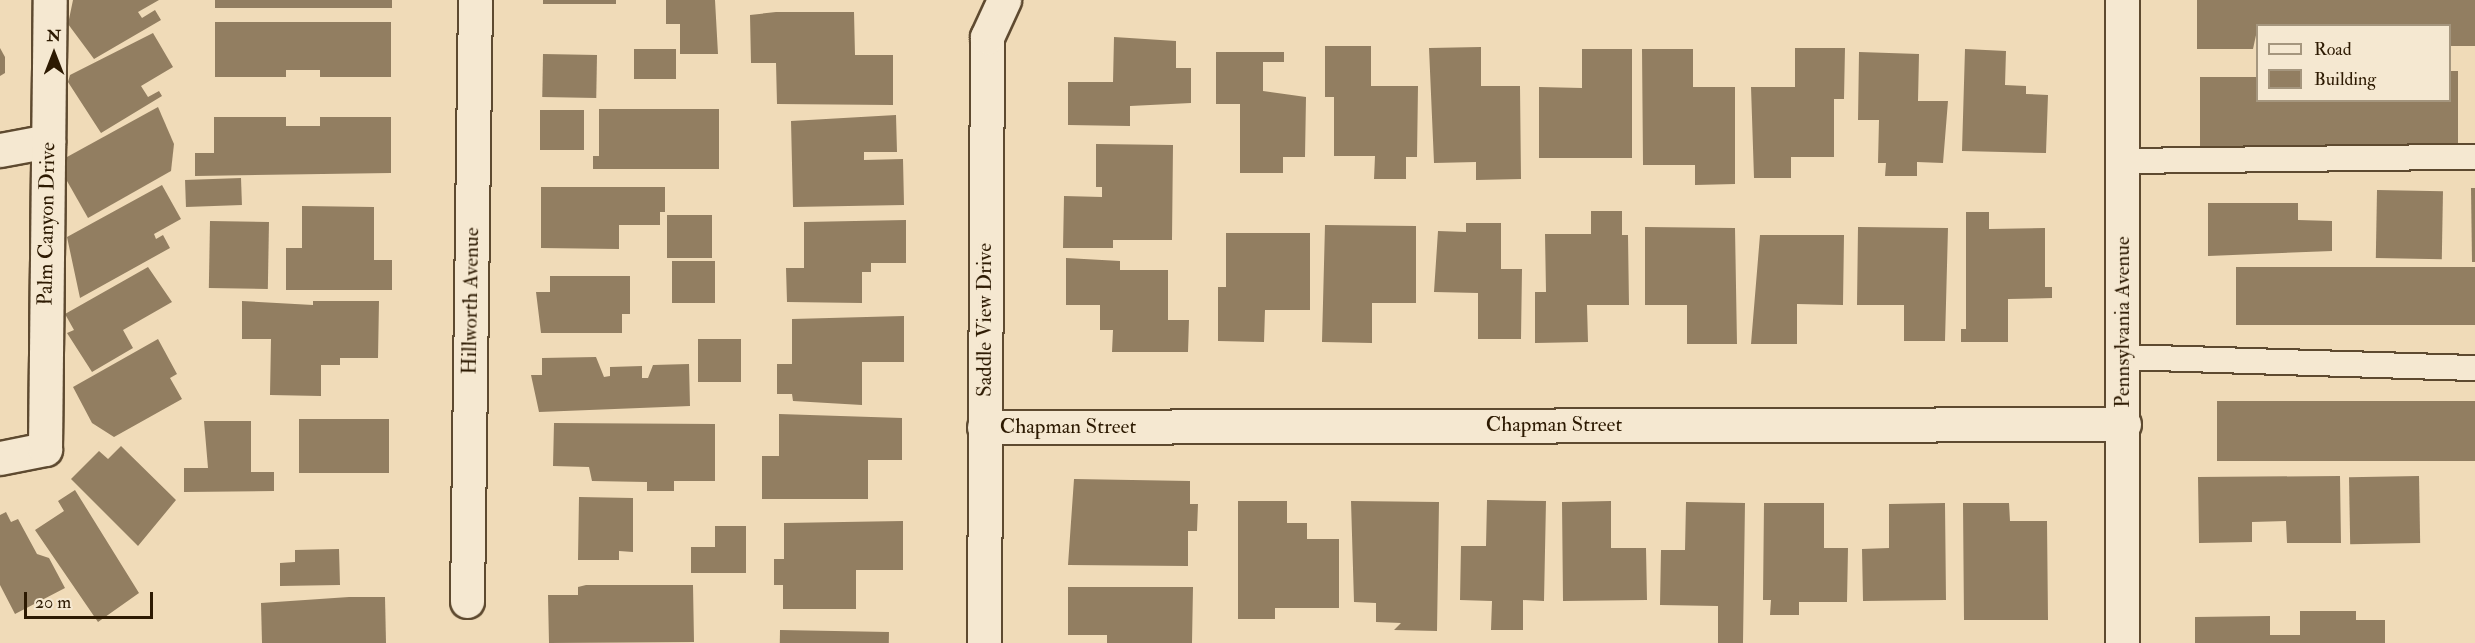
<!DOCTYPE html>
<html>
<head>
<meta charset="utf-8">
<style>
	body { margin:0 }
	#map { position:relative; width:2475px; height:643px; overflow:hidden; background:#f0dbb8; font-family:"IM FELL Double Pica",serif }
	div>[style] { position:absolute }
	.building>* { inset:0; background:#927e61; transform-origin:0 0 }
	.roads { filter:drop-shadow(2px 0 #5e4a30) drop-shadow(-2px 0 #5e4a30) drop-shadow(0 2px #5e4a30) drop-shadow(0 -2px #5e4a30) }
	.service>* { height:24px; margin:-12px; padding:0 12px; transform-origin:12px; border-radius:12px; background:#f5e8d1 }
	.minor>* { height:33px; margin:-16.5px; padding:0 16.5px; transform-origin:16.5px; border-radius:16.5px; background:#f5e8d1 }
	.tertiary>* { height:33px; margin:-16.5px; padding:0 16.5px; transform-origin:16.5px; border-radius:16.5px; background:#f5e8d1 }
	span { translate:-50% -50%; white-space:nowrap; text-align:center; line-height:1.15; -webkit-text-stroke:4.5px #f5e8d1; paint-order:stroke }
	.street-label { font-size:21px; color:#2d1a02 }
	.legend { position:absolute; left:2256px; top:24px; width:195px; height:78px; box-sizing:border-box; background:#f5e8d1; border:2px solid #a5967e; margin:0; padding:8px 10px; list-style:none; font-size:18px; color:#2d1a02 }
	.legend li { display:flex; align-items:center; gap:12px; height:30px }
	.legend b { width:30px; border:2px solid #a5967e }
	.north { position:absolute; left:24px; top:24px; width:60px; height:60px; -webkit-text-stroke:4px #f5e8d1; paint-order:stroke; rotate:0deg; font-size:16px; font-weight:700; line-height:24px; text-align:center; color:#2d1a02 }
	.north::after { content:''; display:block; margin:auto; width:21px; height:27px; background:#2d1a02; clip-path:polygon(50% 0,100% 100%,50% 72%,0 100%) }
	.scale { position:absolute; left:24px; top:592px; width:129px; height:27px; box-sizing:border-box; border:3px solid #2d1a02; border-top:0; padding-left:8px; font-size:18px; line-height:21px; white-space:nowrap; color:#2d1a02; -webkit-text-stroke:4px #f5e8d1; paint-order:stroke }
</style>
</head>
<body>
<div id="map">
	<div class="building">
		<i style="clip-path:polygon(73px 0,159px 0,138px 12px,142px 18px,155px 10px,161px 20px,94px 59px,68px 24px)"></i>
		<i style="left:215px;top:0;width:177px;height:8px"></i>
		<i style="left:543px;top:0;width:73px;height:4px"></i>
		<i style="clip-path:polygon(666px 0,715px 0,718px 54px,680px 54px,680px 24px,666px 24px)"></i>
		<i style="clip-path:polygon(2197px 0,2475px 0,2475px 46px,2450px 46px,2450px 26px,2258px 26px,2253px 49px,2197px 49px)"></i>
		<i style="clip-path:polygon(776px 12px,854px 12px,855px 55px,893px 55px,893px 105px,777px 104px,776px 63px,751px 63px,750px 15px)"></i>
		<i style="clip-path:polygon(215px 22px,391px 22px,391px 77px,320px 77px,320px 70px,286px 70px,286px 77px,215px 77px)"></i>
		<i style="clip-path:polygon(153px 33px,173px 67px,141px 86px,148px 97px,159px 91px,162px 96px,101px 133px,68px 82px,70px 75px)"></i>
		<i style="clip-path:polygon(1114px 37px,1176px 41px,1176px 68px,1191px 68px,1191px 103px,1130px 106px,1130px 126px,1068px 125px,1068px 82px,1113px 82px)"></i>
		<i style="clip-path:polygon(1325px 46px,1371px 46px,1371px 86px,1418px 86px,1417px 157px,1406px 157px,1406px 179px,1374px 179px,1375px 156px,1334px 156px,1334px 97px,1325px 97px)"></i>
		<i style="clip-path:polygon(1481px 47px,1481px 86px,1520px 86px,1521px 179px,1476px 180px,1476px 162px,1434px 163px,1429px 48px)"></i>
		<i style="clip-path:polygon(0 48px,5px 57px,5px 73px,0 76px)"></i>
		<i style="clip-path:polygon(1795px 48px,1845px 48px,1844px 99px,1834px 99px,1834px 157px,1791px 157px,1791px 178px,1754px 178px,1751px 87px,1795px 87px)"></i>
		<i style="left:634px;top:49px;width:42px;height:30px"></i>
		<i style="clip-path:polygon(1582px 49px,1632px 49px,1632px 158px,1539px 158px,1539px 87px,1582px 88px)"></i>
		<i style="clip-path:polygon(1642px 49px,1693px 49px,1693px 87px,1735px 87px,1735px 184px,1695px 185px,1695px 165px,1643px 165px)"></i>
		<i style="clip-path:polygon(1965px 49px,2006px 51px,2005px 85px,2026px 86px,2026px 94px,2048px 95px,2046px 153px,1962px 151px)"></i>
		<i style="clip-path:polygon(1216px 52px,1284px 52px,1284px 62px,1263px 62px,1263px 91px,1306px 97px,1305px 157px,1283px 157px,1283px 173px,1240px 173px,1240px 104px,1216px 104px)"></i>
		<i style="clip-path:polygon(1859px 52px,1919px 54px,1918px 101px,1948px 101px,1943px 163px,1917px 162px,1917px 176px,1885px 176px,1886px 163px,1878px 163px,1879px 120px,1858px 120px)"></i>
		<i style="left:543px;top:54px;width:54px;height:43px;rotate:1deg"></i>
		<i style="clip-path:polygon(2450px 71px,2458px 71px,2458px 144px,2349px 149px,2200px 146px,2200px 77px,2258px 77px,2258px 100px,2450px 100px)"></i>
		<i style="clip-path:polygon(158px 107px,174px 144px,171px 171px,88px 218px,67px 181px,67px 157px)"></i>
		<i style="clip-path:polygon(599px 109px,719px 109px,719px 169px,593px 169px,593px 156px,599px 156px)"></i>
		<i style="left:540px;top:110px;width:44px;height:40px"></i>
		<i style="clip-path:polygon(896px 115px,897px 152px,864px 152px,864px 160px,903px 159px,904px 205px,793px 207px,791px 121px)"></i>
		<i style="clip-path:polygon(214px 117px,286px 117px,286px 126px,320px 126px,320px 117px,391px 117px,391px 173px,195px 176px,195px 153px,214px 153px)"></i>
		<i style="clip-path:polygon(1096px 144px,1173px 145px,1172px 240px,1113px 240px,1113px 248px,1063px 248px,1064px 196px,1102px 197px,1102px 187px,1096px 187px)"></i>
		<i style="left:241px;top:178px;width:27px;height:56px;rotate:88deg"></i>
		<i style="clip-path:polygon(162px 185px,181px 219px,154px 234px,156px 239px,163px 235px,170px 248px,80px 298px,67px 237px)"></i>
		<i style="clip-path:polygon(541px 187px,665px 187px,665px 212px,660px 212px,660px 225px,619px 225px,619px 249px,541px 248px)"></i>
		<i style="clip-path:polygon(2471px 188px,2475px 188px,2475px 262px,2472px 262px)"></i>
		<i style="left:2377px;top:190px;width:66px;height:68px;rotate:1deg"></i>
		<i style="clip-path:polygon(2208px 203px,2298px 203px,2298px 220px,2332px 221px,2332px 251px,2208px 256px)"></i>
		<i style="clip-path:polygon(302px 206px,374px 207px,374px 260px,392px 260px,392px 290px,286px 290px,286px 248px,302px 248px)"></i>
		<i style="clip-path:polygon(1591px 211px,1622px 211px,1622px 235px,1628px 235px,1629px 305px,1587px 305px,1588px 342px,1535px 343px,1535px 292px,1546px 292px,1545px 234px,1591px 234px)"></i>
		<i style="clip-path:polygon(1966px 212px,1989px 212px,1989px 229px,2045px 228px,2045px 287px,2052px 287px,2052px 298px,2008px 299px,2008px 342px,1961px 342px,1961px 329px,1966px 329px)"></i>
		<i style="left:667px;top:215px;width:45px;height:43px"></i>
		<i style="clip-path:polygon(906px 220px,906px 263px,871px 263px,871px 272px,862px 272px,862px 303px,787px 302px,786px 268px,804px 268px,804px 222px)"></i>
		<i style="left:210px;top:221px;width:59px;height:67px;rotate:1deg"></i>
		<i style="clip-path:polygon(1466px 223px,1501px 223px,1501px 269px,1522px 269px,1521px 339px,1478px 339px,1478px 293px,1434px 292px,1438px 231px,1466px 232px)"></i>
		<i style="clip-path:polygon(1325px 225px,1416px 226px,1416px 303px,1372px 303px,1372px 343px,1322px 342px)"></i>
		<i style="clip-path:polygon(1645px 227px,1735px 228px,1737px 344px,1687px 344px,1687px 305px,1645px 305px)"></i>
		<i style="clip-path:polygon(1858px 227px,1948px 228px,1945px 341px,1904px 341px,1904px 305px,1857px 305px)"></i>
		<i style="clip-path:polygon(1226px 233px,1310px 233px,1310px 310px,1265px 310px,1264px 342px,1218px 341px,1218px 287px,1226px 287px)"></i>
		<i style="clip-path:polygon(1760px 235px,1844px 235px,1843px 305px,1797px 304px,1797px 344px,1751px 344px)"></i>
		<i style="clip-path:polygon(1066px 258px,1120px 261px,1120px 270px,1168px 270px,1168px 320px,1189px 320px,1188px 352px,1112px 352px,1113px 330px,1100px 330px,1100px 305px,1066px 305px)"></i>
		<i style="left:715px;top:261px;width:42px;height:43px;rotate:90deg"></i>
		<i style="clip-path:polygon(148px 267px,172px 302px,123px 330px,133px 348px,92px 372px,67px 333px,74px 330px,65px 314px)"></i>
		<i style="left:2236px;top:267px;width:239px;height:58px"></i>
		<i style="clip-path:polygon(550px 276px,630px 276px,630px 314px,622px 314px,622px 333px,541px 333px,536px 292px,550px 292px)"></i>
		<i style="clip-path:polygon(242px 301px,313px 305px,313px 301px,379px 301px,378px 358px,340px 358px,340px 365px,321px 365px,321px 396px,270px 395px,271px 339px,242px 339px)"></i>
		<i style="clip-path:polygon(904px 316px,904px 362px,862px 362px,862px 405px,793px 401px,792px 394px,777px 394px,777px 364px,792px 364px,792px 319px)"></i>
		<i style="clip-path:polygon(158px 339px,177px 374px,170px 378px,182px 399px,114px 437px,92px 423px,73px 387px)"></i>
		<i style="left:698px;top:339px;width:43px;height:43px"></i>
		<i style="clip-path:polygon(596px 357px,604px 377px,610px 376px,610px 367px,642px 366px,642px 378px,648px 378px,653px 365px,689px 364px,690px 406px,539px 412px,531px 375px,542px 375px,542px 358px)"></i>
		<i style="left:2217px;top:401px;width:258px;height:60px"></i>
		<i style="clip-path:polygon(779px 414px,902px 418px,902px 460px,868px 460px,868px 499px,762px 499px,762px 456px,779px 456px)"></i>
		<i style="left:299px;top:419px;width:90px;height:54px"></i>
		<i style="clip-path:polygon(204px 421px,251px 421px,251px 472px,274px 472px,274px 491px,184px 492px,184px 468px,208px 468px)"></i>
		<i style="clip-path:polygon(554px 423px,715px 424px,715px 481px,674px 481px,674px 491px,647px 491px,647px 482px,592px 481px,589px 467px,553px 466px)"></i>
		<i style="clip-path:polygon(121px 446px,176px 500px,138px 546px,71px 479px,99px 451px,108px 459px)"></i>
		<i style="clip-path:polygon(2340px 476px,2341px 543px,2287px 543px,2286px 521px,2252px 522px,2252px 542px,2199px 543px,2198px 477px)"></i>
		<i style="left:2419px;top:476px;width:67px;height:70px;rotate:89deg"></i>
		<i style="clip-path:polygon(1074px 479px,1190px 481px,1190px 504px,1198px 504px,1197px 531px,1188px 531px,1188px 566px,1068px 565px)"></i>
		<i style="clip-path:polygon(75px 490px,139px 593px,98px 622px,35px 530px,64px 511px,58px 501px)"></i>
		<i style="clip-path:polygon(579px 497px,633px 498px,633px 552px,619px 551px,619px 560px,578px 560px)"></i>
		<i style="clip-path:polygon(1487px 500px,1546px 501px,1544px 601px,1523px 600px,1523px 630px,1491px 630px,1492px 601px,1460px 600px,1461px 546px,1486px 546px)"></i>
		<i style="clip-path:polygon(1238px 501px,1287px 501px,1287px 523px,1307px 523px,1307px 539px,1339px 539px,1339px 608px,1275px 608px,1275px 619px,1238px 619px)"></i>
		<i style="clip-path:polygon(1351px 501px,1439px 502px,1437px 631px,1394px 630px,1401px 623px,1376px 622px,1376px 603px,1354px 602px)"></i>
		<i style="clip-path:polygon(1611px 501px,1611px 548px,1646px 548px,1647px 600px,1563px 601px,1562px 502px)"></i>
		<i style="clip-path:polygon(1686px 502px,1745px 503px,1743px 643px,1718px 643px,1718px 606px,1660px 605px,1661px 550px,1685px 550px)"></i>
		<i style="clip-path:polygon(1764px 503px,1824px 503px,1824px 548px,1848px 548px,1847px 602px,1799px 602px,1799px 615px,1770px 615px,1771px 600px,1763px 600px)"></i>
		<i style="clip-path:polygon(1945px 503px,1946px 600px,1863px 601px,1862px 549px,1889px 548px,1889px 504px)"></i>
		<i style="clip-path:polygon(1963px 503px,2009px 503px,2010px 521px,2047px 521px,2048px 620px,1964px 620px)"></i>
		<i style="clip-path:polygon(6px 512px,11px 522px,18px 519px,37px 554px,49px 558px,65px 588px,15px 614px,0 585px,0 515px)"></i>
		<i style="clip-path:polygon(903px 521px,903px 570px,856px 570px,856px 609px,783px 609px,783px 585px,774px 585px,774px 559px,784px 559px,784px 523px)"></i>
		<i style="clip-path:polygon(715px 526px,746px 526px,746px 573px,691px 573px,691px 547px,715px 547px)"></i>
		<i style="clip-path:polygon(339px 549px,340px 585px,280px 586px,280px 563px,295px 562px,295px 550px)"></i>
		<i style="clip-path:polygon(693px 585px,694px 642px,549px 643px,548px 595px,578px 595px,578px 587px,586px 585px)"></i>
		<i style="clip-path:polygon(1068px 587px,1193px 587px,1192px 643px,1107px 643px,1107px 635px,1068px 635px)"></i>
		<i style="clip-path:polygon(349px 597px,385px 597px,386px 643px,262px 643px,261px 603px)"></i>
		<i style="clip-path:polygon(2300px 611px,2356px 611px,2356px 620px,2385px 620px,2385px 643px,2195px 643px,2195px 617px,2270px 616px,2270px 635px,2300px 635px)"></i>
		<i style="left:780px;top:630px;width:109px;height:13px;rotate:1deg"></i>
	</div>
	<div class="roads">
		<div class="service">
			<i style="left:2123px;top:161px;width:352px;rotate:-0.7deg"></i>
			<i style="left:2123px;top:357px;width:352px;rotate:1.8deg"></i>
		</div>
		<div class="minor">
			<i style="left:0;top:150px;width:49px;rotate:-10.6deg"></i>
			<i style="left:984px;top:427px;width:1140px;rotate:-0.15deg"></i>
			<i style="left:0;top:458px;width:46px;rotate:-11.3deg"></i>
			<i style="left:45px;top:449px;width:449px;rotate:-89.4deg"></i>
			<i style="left:467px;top:601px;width:601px;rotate:-89.24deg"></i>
			<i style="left:984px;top:643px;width:606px;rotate:-89.72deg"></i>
			<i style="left:987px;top:37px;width:41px;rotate:-65.3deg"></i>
		</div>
		<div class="tertiary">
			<i style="left:2122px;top:0;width:643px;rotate:90deg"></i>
		</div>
	</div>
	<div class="street-label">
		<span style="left:47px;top:224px;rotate:-89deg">Palm Canyon Drive</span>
		<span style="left:471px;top:301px;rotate:-89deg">Hillworth Avenue</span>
		<span style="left:985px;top:320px;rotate:-90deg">Saddle View Drive</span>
		<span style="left:2123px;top:322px;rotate:-90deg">Pennsylvania Avenue</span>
		<span style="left:1554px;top:425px">Chapman Street</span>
		<span style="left:1068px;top:427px">Chapman Street</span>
	</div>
	<ul class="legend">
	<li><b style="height:8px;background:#f5e8d1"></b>Road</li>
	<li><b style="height:16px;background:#927e61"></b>Building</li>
	</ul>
	<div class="north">N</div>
	<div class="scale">20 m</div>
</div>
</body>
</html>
